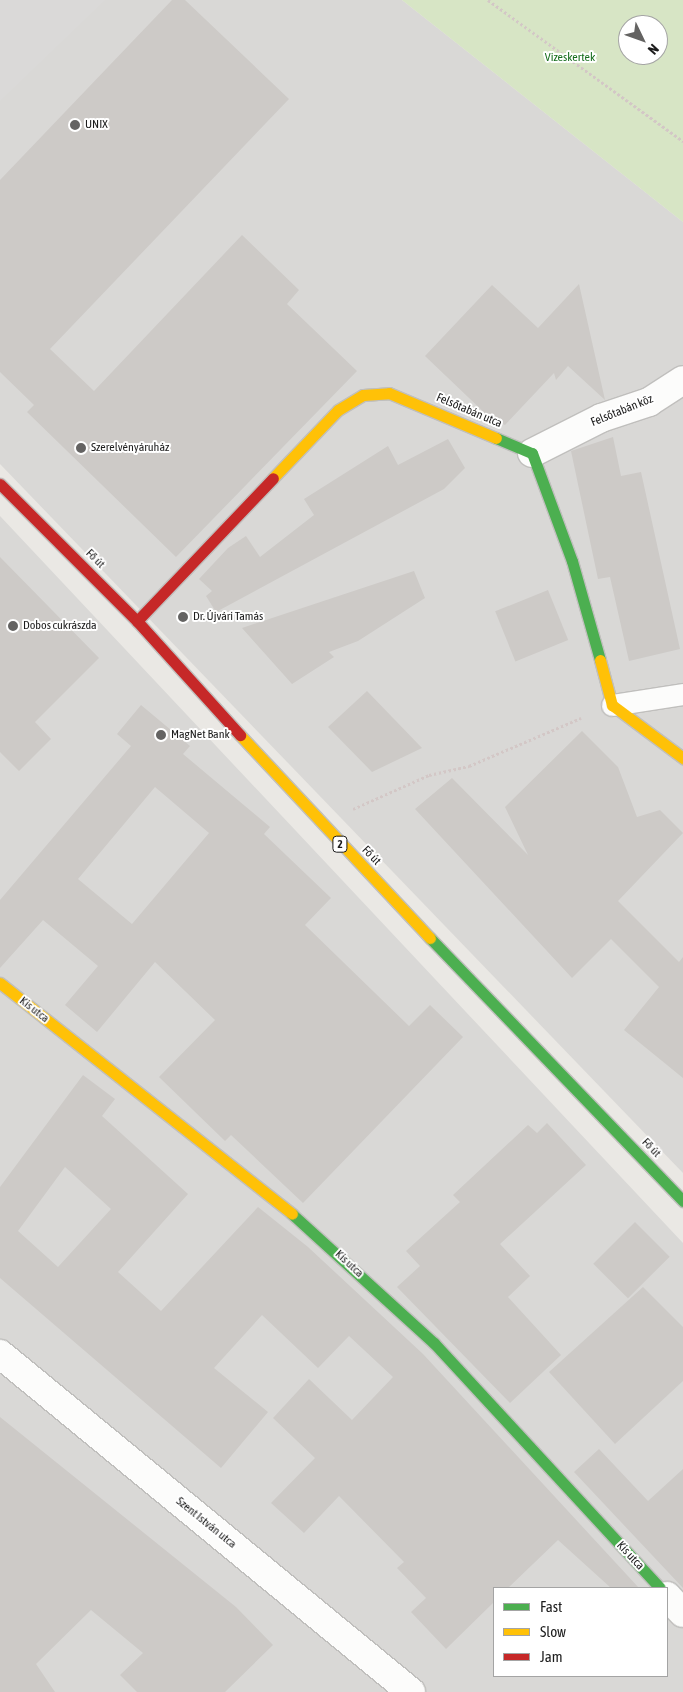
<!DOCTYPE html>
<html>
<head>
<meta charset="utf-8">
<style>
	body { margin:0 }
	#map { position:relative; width:683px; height:1692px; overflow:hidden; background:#eae8e4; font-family:"Asap Condensed",sans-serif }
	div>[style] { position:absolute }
	.residential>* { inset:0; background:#d9d8d6 }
	.grass>* { inset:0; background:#d7e5c5 }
	.parking>* { inset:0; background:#dad9d8 }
	.building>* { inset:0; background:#cdcac7; transform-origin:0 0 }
	.path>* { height:3px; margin-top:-1.5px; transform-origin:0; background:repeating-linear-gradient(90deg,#d3c7c6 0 2.5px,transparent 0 5px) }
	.roads { filter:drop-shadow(1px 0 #c0bfbd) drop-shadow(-1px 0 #c0bfbd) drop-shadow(0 1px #c0bfbd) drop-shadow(0 -1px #c0bfbd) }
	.lane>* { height:21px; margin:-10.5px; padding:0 10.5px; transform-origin:10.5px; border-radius:10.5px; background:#fcfcfb }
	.street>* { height:28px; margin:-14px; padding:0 14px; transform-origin:14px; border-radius:14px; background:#fcfcfb }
	.fast>* { height:11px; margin:-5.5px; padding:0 5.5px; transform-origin:5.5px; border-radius:5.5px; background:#4caf50 }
	.slow>* { height:11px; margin:-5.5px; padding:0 5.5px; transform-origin:5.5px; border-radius:5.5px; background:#ffc107 }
	.jam>* { height:11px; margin:-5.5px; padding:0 5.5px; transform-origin:5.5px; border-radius:5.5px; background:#c62828 }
	.dots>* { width:14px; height:14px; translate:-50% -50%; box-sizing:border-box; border:2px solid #fff; border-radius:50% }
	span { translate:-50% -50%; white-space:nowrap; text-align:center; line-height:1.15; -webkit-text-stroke:4px #fff; paint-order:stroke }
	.shield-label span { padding:1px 4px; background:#fff; border:1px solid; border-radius:4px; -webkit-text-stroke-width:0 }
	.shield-label { font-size:11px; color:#1c1c1c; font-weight:700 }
	.park-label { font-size:12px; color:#166d1d }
	.poi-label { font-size:12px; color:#1c1c1c }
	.left { translate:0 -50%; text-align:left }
	.street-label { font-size:12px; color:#1c1c1c }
	.legend { position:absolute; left:493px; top:1587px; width:175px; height:90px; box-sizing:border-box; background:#fff; border:1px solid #a4a4a4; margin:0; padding:6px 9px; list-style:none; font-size:15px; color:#1c1c1c }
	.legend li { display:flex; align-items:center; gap:10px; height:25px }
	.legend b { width:25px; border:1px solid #a4a4a4 }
	.north { position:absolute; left:618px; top:15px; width:50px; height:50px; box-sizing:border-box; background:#fff; border:1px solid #a4a4a4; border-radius:50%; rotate:132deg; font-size:14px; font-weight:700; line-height:20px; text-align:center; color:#1c1c1c }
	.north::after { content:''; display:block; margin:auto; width:18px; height:22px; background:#646362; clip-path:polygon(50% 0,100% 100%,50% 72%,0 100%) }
</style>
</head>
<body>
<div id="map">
	<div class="residential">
		<i style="clip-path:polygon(0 0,402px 0,683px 222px,683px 1173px,0 464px)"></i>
		<i style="clip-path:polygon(evenodd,0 516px,683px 1243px,683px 1692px,0 1692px,0 516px,494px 1588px,667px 1588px,667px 1676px,494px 1676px,494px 1588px)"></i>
	</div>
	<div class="grass">
		<i style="clip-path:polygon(evenodd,402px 0,683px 0,683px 222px,402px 0,628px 25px,658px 25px,658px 55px,628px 55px,628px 25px)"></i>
	</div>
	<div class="parking">
		<i style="clip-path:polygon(0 0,105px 0,0 101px)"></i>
	</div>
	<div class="building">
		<i style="clip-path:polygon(172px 0,185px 0,289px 99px,50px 349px,94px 391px,242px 235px,299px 290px,287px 304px,357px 371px,176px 557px,27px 412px,34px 405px,0 372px,0 180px)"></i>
		<i style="clip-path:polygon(579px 284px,605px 400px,568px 366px,556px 380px,554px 373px,505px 425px,490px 418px,425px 356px,492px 285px,538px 328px)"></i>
		<i style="clip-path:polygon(613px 437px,621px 476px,641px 472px,680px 649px,629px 661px,610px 577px,598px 579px,571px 451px)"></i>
		<i style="clip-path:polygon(448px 439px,465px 468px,444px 489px,216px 612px,206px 596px,212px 591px,199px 579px,228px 548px,246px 536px,260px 557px,314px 515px,304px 499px,388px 446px,398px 465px)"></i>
		<i style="clip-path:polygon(0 557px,99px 658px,35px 722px,51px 739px,19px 771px,0 752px)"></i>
		<i style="clip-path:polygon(414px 571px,425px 598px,358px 641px,329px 652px,334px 657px,292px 684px,242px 628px)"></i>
		<i style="left:548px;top:590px;width:54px;height:57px;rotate:68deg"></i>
		<i style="clip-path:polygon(367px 691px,422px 748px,372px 772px,328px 727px)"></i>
		<i style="clip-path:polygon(evenodd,141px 705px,190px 746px,183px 754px,270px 827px,264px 834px,331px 898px,305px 925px,409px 1026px,430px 1005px,463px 1037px,303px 1203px,231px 1135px,225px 1141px,159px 1077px,215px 1020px,155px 962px,97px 1032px,65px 1005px,98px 966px,43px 920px,0 968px,0 900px,131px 746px,117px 734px,141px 705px,155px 787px,209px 833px,132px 924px,78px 879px,155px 787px)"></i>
		<i style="clip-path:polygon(582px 731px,618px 767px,637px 817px,660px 810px,683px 833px,618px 901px,679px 962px,683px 957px,683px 1078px,624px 1030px,659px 987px,611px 939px,572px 978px,415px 809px,452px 778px,528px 855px,505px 807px)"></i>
		<i style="clip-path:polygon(evenodd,83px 1075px,115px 1099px,102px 1116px,188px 1194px,118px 1272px,161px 1311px,258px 1207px,308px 1247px,423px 1354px,639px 1588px,611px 1588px,558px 1540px,508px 1588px,494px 1588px,494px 1602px,446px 1649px,411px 1612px,426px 1598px,397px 1568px,404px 1562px,339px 1496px,304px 1533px,271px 1503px,315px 1458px,273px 1418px,309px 1379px,352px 1420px,393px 1377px,349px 1336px,318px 1368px,262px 1315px,214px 1368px,268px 1412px,221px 1468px,0 1278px,0 1187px,83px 1075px,65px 1167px,111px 1209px,58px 1267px,18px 1231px,65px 1167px)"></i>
		<i style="clip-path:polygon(547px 1123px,586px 1165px,500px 1244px,530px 1276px,508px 1297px,561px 1355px,510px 1403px,397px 1287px,420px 1266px,406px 1251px,460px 1202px,453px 1195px,528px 1125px,537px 1133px)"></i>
		<i style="left:635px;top:1222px;width:49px;height:59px;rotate:45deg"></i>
		<i style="clip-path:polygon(643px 1287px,683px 1327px,683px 1381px,615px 1444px,549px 1372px)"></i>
		<i style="clip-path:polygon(0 1417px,236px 1607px,273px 1645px,225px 1692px,137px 1692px,120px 1675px,143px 1653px,91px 1610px,36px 1664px,55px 1692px,0 1692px)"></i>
		<i style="clip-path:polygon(599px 1449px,648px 1501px,683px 1469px,683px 1588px,574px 1472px)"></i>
	</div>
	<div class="path">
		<i style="left:488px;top:0;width:241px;rotate:35.9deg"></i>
		<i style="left:353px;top:809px;width:83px;rotate:-24.1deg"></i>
		<i style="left:429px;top:775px;width:41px;rotate:-12.7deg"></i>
		<i style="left:469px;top:766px;width:122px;rotate:-23.2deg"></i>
	</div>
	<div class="roads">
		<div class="lane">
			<i style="left:612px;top:705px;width:72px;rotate:-8.8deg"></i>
		</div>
		<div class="street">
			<i style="left:532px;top:453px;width:77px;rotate:-26.9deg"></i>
			<i style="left:601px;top:418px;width:51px;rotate:-18.4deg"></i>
			<i style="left:649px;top:402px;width:40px;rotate:-32.9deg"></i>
			<i style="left:0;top:1354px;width:532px;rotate:39.43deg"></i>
			<i style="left:667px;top:1596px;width:23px;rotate:47deg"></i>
		</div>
		<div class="fast">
			<i style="left:496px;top:438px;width:39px;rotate:23deg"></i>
			<i style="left:532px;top:453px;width:115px;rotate:69.7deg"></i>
			<i style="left:572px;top:561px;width:103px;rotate:74.2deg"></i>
			<i style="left:430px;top:938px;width:365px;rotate:46.1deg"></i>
			<i style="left:292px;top:1214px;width:192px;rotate:42.3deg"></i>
			<i style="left:434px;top:1343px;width:333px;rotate:47.3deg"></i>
		</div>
		<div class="slow">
			<i style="left:273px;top:478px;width:94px;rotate:-46.3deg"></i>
			<i style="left:338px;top:410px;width:29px;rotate:-31deg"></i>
			<i style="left:363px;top:395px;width:26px;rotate:-4deg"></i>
			<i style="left:389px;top:393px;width:116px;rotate:22.8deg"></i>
			<i style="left:600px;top:660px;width:47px;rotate:75.1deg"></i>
			<i style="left:612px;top:705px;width:89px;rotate:36.7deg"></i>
			<i style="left:240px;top:735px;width:278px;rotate:46.9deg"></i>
			<i style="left:0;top:983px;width:372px;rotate:38.3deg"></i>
		</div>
		<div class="jam">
			<i style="left:0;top:484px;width:194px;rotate:45deg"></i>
			<i style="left:137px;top:621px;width:154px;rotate:47.9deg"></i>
			<i style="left:137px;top:621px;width:197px;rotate:-46.4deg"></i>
		</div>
	</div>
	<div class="dots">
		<i style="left:75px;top:125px;background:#646362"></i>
		<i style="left:81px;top:448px;background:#646362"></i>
		<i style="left:183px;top:617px;background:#646362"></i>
		<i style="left:13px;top:626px;background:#646362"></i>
		<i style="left:161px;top:735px;background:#646362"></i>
	</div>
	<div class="shield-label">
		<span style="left:340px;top:844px">2</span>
	</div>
	<div class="park-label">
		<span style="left:570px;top:58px">Vizeskertek</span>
	</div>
	<div class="poi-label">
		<span class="left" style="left:85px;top:125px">UNIX</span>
		<span class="left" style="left:91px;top:448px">Szerelvényáruház</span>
		<span class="left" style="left:193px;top:617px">Dr. Újvári Tamás</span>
		<span class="left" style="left:23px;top:626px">Dobos cukrászda</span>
		<span class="left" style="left:171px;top:735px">MagNet Bank</span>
	</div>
	<div class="street-label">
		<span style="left:469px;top:411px;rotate:23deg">Felsőtabán utca</span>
		<span style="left:622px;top:411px;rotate:-22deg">Felsőtabán köz</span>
		<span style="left:95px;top:559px;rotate:45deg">Fő út</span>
		<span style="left:371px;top:856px;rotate:46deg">Fő út</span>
		<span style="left:34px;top:1010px;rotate:38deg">Kis utca</span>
		<span style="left:651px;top:1148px;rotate:46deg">Fő út</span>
		<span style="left:349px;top:1264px;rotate:43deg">Kis utca</span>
		<span style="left:206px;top:1523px;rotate:39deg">Szent István utca</span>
		<span style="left:630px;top:1556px;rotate:47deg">Kis utca</span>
	</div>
	<ul class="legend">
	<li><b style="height:6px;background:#4caf50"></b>Fast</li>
	<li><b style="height:6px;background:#ffc107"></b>Slow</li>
	<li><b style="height:6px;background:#c62828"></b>Jam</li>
	</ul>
	<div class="north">N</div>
</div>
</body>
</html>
